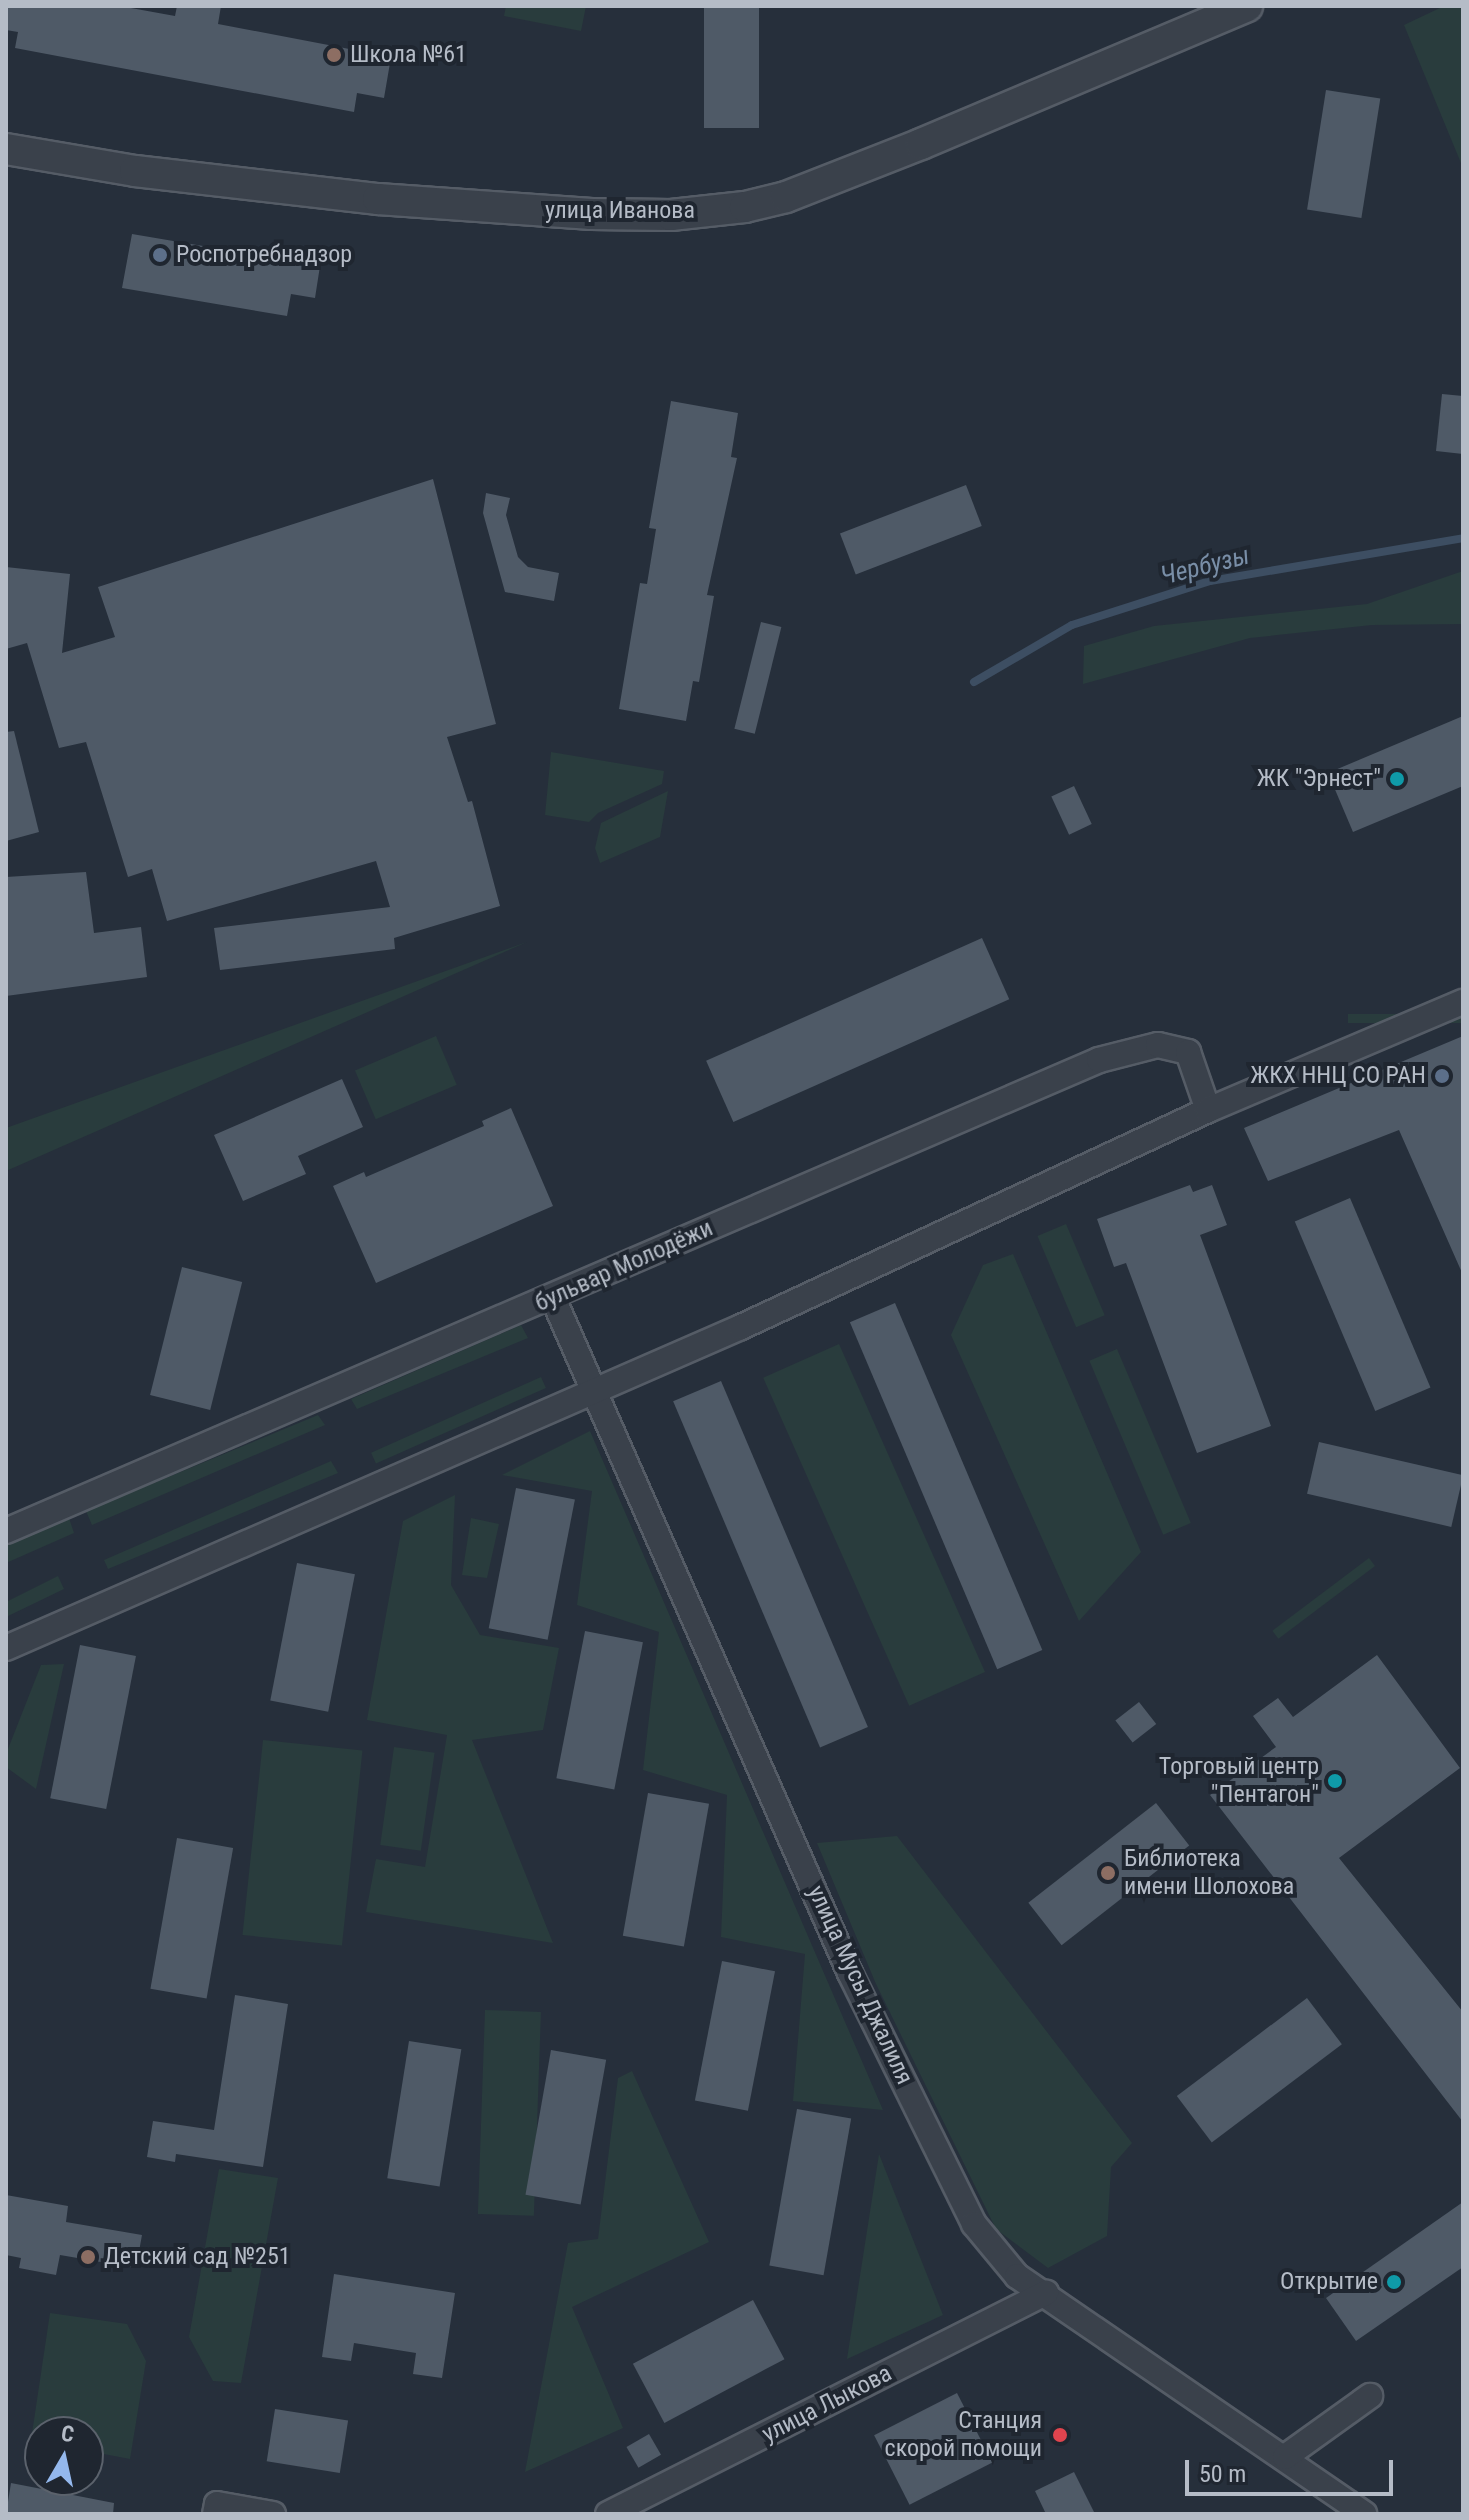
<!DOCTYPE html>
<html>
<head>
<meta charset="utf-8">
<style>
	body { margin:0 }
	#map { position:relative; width:1469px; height:2520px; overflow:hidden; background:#262f3b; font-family:"Roboto Condensed",sans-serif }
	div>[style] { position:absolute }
	.green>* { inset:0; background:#293c3d; transform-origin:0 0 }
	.stream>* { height:8px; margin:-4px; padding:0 4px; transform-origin:4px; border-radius:4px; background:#3d4e62 }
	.building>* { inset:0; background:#4f5a67; transform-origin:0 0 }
	.roads { filter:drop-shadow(2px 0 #555c66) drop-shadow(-2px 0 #555c66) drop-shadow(0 2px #555c66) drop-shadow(0 -2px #555c66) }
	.minor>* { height:24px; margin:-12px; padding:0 12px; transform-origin:12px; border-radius:12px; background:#3a414b }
	.tertiary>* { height:30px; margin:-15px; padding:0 15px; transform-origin:15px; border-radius:15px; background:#3a414b }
	.dots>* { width:22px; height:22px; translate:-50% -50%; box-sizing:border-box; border:4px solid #1f2630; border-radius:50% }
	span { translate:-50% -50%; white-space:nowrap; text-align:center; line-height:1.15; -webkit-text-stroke:8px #1f2630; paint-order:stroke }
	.poi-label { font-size:24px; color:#b5bcc7 }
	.left { translate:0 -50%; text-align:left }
	.right { translate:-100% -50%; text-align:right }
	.street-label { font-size:24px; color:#b5bcc7 }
	.water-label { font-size:26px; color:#798ea7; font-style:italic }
	.frame { position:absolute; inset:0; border:8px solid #b5bcc7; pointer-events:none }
	.north { position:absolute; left:24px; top:2416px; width:80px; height:80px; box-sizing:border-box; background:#1f2630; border:2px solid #5b626c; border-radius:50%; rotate:9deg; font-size:22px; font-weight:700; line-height:32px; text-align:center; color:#b5bcc7 }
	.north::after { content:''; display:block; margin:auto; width:28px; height:36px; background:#94b8ed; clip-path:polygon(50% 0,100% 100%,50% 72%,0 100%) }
	.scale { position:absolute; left:1185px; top:2460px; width:208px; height:36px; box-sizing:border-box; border:4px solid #b5bcc7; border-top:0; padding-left:10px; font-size:24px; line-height:28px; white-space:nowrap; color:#b5bcc7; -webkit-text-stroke:6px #1f2630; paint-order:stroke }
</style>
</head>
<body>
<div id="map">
	<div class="green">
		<i style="clip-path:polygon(506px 6px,586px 6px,581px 31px,504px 16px)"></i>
		<i style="clip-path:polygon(1444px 6px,1463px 6px,1463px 168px,1404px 25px)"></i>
		<i style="clip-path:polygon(1463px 571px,1463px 624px,1372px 625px,1250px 638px,1083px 684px,1084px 646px,1154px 626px,1367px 604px)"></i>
		<i style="clip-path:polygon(551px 752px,664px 771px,662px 784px,598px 813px,589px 822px,545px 815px)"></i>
		<i style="clip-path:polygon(668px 791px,660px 837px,600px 863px,595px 848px,601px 823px)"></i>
		<i style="clip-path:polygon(527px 942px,6px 1171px,6px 1128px)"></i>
		<i style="left:1463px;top:1014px;width:9px;height:115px;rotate:90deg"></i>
		<i style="left:436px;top:1036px;width:53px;height:88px;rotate:67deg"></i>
		<i style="left:1066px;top:1224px;width:99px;height:31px;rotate:67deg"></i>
		<i style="clip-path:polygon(1013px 1254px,1141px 1552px,1079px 1621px,951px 1335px,983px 1265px)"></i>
		<i style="clip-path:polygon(521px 1325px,528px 1338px,357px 1409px,351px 1399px)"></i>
		<i style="left:839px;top:1344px;width:359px;height:83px;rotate:66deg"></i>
		<i style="left:1117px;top:1349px;width:189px;height:30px;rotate:67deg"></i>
		<i style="left:541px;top:1377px;width:12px;height:186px;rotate:66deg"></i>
		<i style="clip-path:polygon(318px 1415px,325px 1425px,92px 1525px,86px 1511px)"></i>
		<i style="clip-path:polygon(590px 1431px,883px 2110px,793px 2101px,805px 1954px,721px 1937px,727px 1795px,643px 1770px,659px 1632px,577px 1605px,592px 1491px,502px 1475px)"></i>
		<i style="clip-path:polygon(331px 1461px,338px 1473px,108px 1569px,104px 1560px)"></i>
		<i style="clip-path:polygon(455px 1495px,451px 1585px,480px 1635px,559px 1648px,543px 1730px,472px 1740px,553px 1943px,366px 1912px,376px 1859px,425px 1867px,447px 1735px,367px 1720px,403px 1521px)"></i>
		<i style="clip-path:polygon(69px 1518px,74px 1533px,6px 1563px,6px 1544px)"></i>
		<i style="clip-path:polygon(471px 1518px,499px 1524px,487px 1578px,462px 1575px)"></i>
		<i style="left:1369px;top:1558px;width:10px;height:121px;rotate:53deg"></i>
		<i style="clip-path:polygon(58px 1576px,64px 1589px,6px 1617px,6px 1602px)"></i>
		<i style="clip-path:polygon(64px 1664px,36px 1789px,6px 1767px,6px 1754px,41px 1665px)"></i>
		<i style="left:263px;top:1740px;width:100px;height:196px;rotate:6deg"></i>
		<i style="left:394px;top:1747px;width:41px;height:99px;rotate:8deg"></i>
		<i style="clip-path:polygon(897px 1836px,1132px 2143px,1111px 2167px,1107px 2236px,1048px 2268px,996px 2229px,876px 1984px,817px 1843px)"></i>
		<i style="left:485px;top:2010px;width:56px;height:204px;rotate:2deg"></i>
		<i style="clip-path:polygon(632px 2071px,709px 2242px,572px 2307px,623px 2428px,525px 2472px,568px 2243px,598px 2239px,618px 2078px)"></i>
		<i style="clip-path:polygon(879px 2154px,943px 2315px,847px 2359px)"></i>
		<i style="clip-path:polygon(219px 2169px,278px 2178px,241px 2383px,213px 2381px,189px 2337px)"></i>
		<i style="clip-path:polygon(50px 2313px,127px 2324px,146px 2361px,130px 2459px,88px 2451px,88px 2432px,40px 2432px,40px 2442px,31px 2440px)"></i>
	</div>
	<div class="stream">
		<i style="left:974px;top:682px;width:113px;rotate:-30.2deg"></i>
		<i style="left:1072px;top:625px;width:145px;rotate:-17.7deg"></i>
		<i style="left:1210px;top:581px;width:257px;rotate:-9.6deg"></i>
	</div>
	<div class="building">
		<i style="clip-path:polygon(6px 6px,120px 6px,175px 16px,177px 6px,221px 6px,218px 24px,365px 52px,364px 58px,390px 63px,384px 98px,357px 93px,354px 112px,15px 48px,18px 32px,6px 30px)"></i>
		<i style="left:704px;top:6px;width:55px;height:122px"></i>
		<i style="left:1326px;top:90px;width:55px;height:121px;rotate:9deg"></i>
		<i style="clip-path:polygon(132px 234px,320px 266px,315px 298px,291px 294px,287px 316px,122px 288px)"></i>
		<i style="clip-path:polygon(1442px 394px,1463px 396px,1463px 454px,1436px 451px)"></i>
		<i style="clip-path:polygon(671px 401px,738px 413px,731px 457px,737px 458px,707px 595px,714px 596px,699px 682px,693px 681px,686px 721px,619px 709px,640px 583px,647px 584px,656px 529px,649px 528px)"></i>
		<i style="clip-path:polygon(433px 479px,496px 724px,447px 737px,468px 802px,472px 801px,500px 906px,394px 938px,395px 949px,220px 970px,214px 928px,390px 907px,376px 861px,167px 921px,152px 869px,128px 877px,86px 742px,59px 748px,27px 643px,6px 649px,6px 567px,70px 574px,62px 653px,115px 637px,98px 587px)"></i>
		<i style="left:966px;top:485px;width:44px;height:135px;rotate:69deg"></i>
		<i style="clip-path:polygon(486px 493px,510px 498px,506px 515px,518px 557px,528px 567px,559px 573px,554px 601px,505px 592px,483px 513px)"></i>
		<i style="left:761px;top:622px;width:21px;height:110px;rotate:14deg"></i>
		<i style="clip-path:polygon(1463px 716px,1463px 786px,1353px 832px,1328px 773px)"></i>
		<i style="clip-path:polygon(14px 731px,39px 832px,6px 841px,6px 732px)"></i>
		<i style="left:1074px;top:786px;width:42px;height:25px;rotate:65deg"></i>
		<i style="clip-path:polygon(86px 872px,94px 933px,141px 927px,147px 977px,6px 996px,6px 877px)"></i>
		<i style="left:982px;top:938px;width:67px;height:302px;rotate:66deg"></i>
		<i style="clip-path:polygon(1463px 1036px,1463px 1275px,1399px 1130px,1268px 1181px,1244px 1128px)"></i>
		<i style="clip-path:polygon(342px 1079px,363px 1127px,298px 1156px,306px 1174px,243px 1201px,214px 1135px)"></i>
		<i style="clip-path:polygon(511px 1108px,553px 1206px,376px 1283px,333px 1186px,364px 1172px,366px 1177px,484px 1126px,482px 1121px)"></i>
		<i style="clip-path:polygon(1190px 1185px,1193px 1192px,1212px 1185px,1227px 1225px,1200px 1235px,1271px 1426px,1197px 1453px,1126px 1263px,1114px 1267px,1097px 1219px)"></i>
		<i style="left:1350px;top:1198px;width:206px;height:60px;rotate:67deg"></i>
		<i style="left:182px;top:1267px;width:62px;height:132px;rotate:14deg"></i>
		<i style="left:895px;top:1303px;width:377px;height:49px;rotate:67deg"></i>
		<i style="left:721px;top:1381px;width:376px;height:52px;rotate:67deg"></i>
		<i style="left:1319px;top:1442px;width:148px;height:53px;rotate:13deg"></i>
		<i style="left:516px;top:1488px;width:60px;height:143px;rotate:11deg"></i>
		<i style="left:297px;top:1563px;width:59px;height:140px;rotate:11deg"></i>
		<i style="left:585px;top:1631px;width:59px;height:150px;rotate:11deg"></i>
		<i style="left:80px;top:1645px;width:57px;height:156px;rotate:11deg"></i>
		<i style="clip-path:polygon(1377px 1655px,1460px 1768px,1339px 1858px,1463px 2012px,1463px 2122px,1210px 1795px,1276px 1747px,1253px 1716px,1278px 1698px,1293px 1717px)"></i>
		<i style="left:1139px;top:1702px;width:28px;height:30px;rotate:52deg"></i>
		<i style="left:648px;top:1793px;width:62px;height:145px;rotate:10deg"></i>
		<i style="left:1156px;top:1803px;width:54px;height:162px;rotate:52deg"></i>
		<i style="left:177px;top:1838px;width:57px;height:153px;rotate:10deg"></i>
		<i style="left:722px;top:1961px;width:54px;height:142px;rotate:11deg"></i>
		<i style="clip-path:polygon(235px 1995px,288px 2004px,263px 2167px,176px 2154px,175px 2162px,147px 2157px,153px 2121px,214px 2130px)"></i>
		<i style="left:1307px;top:1998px;width:58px;height:163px;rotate:53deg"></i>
		<i style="left:409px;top:2041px;width:53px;height:139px;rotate:9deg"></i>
		<i style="left:551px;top:2050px;width:56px;height:147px;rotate:10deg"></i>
		<i style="left:797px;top:2109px;width:55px;height:159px;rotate:10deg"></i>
		<i style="clip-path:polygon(6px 2195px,68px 2206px,66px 2222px,142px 2235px,136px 2268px,60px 2255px,56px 2275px,19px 2268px,21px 2258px,6px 2255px)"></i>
		<i style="clip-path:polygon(1463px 2202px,1463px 2267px,1356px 2341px,1326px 2298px)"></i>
		<i style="clip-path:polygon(334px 2274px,455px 2293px,442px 2378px,413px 2374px,416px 2353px,354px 2343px,351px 2361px,322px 2357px)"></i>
		<i style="left:753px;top:2300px;width:67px;height:136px;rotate:62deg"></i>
		<i style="left:957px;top:2393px;width:78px;height:93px;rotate:63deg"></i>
		<i style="left:275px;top:2409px;width:74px;height:53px;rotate:9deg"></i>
		<i style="left:649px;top:2434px;width:24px;height:26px;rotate:60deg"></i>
		<i style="clip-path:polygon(1074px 2472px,1095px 2514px,1046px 2514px,1035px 2491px)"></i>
		<i style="clip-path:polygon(11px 2483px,114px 2503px,113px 2514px,6px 2514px)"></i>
	</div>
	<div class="roads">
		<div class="minor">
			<i style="left:553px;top:1298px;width:737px;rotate:66.25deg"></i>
			<i style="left:850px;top:1973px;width:280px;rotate:63.7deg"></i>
			<i style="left:974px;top:2224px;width:67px;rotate:50.4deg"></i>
			<i style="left:1017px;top:2276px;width:421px;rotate:34.4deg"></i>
			<i style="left:6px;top:1531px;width:1190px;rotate:-23.31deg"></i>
			<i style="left:1099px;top:1060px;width:61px;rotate:-14.3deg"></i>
			<i style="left:1158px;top:1045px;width:31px;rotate:13deg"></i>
			<i style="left:1188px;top:1052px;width:61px;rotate:71deg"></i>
			<i style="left:6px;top:1648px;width:802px;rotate:-23.59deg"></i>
			<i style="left:741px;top:1327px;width:515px;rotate:-24.92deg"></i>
			<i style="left:1208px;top:1110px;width:277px;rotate:-23deg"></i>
			<i style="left:1285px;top:2457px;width:105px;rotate:-35.7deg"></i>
			<i style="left:215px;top:2514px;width:10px;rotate:-79deg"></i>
			<i style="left:217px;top:2504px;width:57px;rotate:10.1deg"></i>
			<i style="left:608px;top:2514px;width:491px;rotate:-26.8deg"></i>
		</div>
		<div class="tertiary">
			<i style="left:6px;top:149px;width:131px;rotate:9.7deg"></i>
			<i style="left:135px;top:171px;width:245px;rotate:6.6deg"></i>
			<i style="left:378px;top:199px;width:214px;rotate:4deg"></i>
			<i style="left:591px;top:214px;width:80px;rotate:0.7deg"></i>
			<i style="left:671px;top:215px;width:74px;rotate:-6.2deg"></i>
			<i style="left:745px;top:207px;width:42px;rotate:-13.7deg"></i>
			<i style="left:786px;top:197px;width:145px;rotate:-21.4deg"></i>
			<i style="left:921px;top:144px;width:354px;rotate:-22.9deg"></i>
		</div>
	</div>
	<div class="dots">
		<i style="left:334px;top:55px;background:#8d6e63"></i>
		<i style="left:160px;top:255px;background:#5c6f8a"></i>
		<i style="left:1397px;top:779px;background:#0f9aa8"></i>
		<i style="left:1442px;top:1076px;background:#5c6f8a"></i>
		<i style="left:1335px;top:1781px;background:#0f9aa8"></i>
		<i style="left:1108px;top:1873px;background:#8d6e63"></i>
		<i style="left:88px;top:2257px;background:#8d6e63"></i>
		<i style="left:1394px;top:2282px;background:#0f9aa8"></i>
		<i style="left:1060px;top:2435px;background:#e0444e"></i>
	</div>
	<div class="poi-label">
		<span class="left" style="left:350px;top:55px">Школа №61</span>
		<span class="left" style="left:176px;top:255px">Роспотребнадзор</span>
		<span class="right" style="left:1381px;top:779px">ЖК "Эрнест"</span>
		<span class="right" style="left:1426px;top:1076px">ЖКХ ННЦ СО РАН</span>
		<span class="right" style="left:1319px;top:1781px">Торговый центр<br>"Пентагон"</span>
		<span class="left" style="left:1124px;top:1873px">Библиотека<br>имени Шолохова</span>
		<span class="left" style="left:104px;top:2257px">Детский сад №251</span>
		<span class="right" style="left:1378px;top:2282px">Открытие</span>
		<span class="right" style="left:1042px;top:2435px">Станция<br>скорой помощи</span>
	</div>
	<div class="street-label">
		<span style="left:620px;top:211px">улица Иванова</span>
		<span style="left:624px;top:1266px;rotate:-24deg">бульвар Молодёжи</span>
		<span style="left:860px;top:1985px;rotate:65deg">улица Мусы Джалиля</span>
		<span style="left:827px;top:2404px;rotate:-27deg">улица Лыкова</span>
	</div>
	<div class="water-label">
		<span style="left:1205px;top:566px;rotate:-14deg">Чербузы</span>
	</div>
	<div class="frame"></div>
	<div class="north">С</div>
	<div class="scale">50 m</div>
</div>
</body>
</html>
